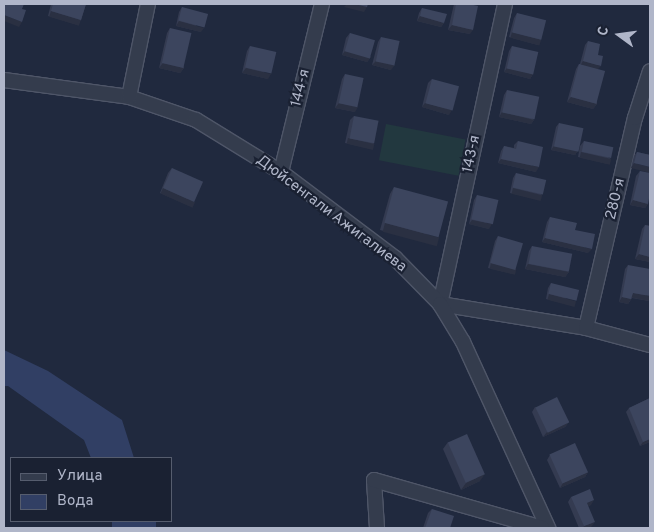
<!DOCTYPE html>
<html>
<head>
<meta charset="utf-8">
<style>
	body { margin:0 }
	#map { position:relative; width:654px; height:532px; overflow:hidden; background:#20293e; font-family:Overpass,sans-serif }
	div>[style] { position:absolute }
	.green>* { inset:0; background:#22383f; transform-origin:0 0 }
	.water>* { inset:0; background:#313f64; transform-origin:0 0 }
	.roads { filter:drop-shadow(1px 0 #4f5668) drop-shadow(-1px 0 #4f5668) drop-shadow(0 1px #4f5668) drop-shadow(0 -1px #4f5668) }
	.minor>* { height:14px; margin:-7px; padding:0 7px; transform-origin:7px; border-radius:7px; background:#343c4d }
	.wall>* { inset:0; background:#343b51 }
	.shaded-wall>* { inset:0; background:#2a3042; transform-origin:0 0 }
	.building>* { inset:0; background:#3c455e; transform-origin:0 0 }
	span { translate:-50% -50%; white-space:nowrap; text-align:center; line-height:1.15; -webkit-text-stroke:4.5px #1a2132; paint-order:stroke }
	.street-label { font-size:15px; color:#b0b6c9 }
	.frame { position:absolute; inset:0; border:5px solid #b0b6c9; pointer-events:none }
	.legend { position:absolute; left:10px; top:457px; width:162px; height:65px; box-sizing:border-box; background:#1a2132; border:1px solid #565d6e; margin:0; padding:6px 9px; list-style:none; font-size:15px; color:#b0b6c9 }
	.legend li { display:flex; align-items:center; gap:10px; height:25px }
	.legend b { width:25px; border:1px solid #565d6e }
	.north { position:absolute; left:594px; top:10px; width:50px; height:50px; -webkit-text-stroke:4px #1a2132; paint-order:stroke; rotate:284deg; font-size:14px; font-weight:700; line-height:20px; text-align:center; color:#b0b6c9 }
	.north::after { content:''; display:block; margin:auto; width:18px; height:22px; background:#b0b6c9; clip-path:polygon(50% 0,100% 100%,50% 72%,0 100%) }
</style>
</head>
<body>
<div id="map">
	<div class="green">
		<i style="left:386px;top:124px;width:81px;height:37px;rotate:11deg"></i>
	</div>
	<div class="water">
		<i style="clip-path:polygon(4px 350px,48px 371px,122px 420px,134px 458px,91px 458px,84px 440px,8px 386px,4px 386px)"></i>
		<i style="left:112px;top:521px;width:44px;height:7px"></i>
	</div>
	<div class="roads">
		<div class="minor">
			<i style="left:505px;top:4px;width:307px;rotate:102.2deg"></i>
			<i style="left:440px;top:304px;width:148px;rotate:9.3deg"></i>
			<i style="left:586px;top:328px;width:66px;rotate:14.9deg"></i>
			<i style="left:4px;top:80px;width:126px;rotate:7.7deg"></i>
			<i style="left:129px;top:97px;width:71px;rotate:18.9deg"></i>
			<i style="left:196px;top:120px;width:100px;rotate:31.5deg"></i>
			<i style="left:281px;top:172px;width:143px;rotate:37deg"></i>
			<i style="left:395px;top:258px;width:64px;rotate:45.6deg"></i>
			<i style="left:440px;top:304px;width:44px;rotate:58.8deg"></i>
			<i style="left:463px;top:342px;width:205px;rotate:65.4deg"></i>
			<i style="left:129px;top:97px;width:95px;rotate:-78.5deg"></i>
			<i style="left:281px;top:172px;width:173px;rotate:-76.3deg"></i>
			<i style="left:586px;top:328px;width:216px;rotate:-76.9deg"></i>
			<i style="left:635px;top:118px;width:49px;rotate:-72.3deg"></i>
			<i style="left:377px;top:528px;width:48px;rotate:-93.6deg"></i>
			<i style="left:374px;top:480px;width:175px;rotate:15.9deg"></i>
		</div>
	</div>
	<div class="wall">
		<i style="clip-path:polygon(51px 4px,86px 4px,81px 20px,78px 25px,48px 16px)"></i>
		<i style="clip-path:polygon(454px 4px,469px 4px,470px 34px,448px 30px)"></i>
		<i style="clip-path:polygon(182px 7px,201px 32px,176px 26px,179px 12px)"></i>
		<i style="clip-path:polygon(422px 8px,444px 23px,441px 27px,417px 21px,419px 13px)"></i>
		<i style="clip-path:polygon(517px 13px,541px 40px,538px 45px,509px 37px,514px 18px)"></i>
		<i style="clip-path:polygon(170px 28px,184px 68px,180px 73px,159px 68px,167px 33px)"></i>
		<i style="clip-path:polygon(350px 33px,371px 57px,367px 62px,342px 55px,346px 38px)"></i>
		<i style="clip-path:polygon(381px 37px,391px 70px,372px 65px,378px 42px)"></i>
		<i style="clip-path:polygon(588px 41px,598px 55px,598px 69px,597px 104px,593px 109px,567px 102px,576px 69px,579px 64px,580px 64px,585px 45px)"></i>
		<i style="clip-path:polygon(250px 46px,268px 79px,242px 73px,247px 51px)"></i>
		<i style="clip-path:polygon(512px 46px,533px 74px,530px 79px,504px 72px,509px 51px)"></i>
		<i style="clip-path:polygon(345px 74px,355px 112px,335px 108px,342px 79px)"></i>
		<i style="clip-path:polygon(432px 79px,449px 115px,422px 107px,428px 83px)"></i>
		<i style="clip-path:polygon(507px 90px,534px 120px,531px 124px,499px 117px,504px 95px)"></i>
		<i style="clip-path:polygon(354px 116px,374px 144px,371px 149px,345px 143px,350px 120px)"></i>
		<i style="clip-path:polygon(559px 123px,578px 150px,575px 155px,551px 150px,556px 127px)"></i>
		<i style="clip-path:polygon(518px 141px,536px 172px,498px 163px,501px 151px,504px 146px,514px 148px,514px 145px)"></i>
		<i style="clip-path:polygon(584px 141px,611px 159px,608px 164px,578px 157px,580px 146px)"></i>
		<i style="clip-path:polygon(637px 152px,650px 155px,631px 168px,634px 156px)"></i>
		<i style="clip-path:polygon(172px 168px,192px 207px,160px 193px,168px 173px)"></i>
		<i style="clip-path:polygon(640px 171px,648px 204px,645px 208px,630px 205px,636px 176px)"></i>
		<i style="clip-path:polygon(516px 173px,542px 195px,539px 200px,510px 193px,513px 178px)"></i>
		<i style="clip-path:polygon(394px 187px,434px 244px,380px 230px,390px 194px)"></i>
		<i style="clip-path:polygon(477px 195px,489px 229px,469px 224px,474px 200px)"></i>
		<i style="clip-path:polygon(550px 217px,575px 230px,588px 253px,542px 242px,547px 222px)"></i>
		<i style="clip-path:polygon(645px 225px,650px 226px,650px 262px,635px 259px,642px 229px)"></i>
		<i style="clip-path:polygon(498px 236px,513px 274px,488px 268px,495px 241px)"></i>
		<i style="clip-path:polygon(532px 246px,569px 272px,565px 277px,525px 269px,529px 251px)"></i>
		<i style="clip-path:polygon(628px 265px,649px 301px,632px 298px,628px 304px,619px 302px,625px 269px)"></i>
		<i style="clip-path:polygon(551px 283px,573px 306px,546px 299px,548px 288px)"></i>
		<i style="clip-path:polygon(650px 398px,650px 442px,640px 446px,626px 412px,629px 408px)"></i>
		<i style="clip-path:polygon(535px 407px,569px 422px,565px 427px,543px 437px,532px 412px)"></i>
		<i style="clip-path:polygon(448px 442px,480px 481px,461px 490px,443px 449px)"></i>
		<i style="clip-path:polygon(550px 455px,588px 472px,585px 477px,560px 488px,547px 460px)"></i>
		<i style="clip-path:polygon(571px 497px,591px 505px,588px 506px,592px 526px,587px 528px,579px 528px,568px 502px)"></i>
		<i style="clip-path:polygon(432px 509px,450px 528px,423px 528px,428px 513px)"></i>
	</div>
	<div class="shaded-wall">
		<i style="clip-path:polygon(347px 4px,354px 4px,367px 7px,364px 12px,344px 7px)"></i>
		<i style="left:51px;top:11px;width:31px;height:6px;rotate:17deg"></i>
		<i style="clip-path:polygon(4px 15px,22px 22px,19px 27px,4px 21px)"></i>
		<i style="clip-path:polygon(420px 16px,444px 23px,441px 27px,417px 21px)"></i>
		<i style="clip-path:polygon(179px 21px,204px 28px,201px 32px,176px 26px)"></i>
		<i style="clip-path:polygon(452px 25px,473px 30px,470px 34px,448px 30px)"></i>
		<i style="left:512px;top:32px;width:30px;height:6px;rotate:15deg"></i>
		<i style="clip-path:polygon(345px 51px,371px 57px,367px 62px,342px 55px)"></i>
		<i style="clip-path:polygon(376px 61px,395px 65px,391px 70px,372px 65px)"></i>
		<i style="clip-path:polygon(583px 61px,601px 66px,597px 70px,580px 66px)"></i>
		<i style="clip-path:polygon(163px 63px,184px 68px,180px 73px,159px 68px)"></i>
		<i style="clip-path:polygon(246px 68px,271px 74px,268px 79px,242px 73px)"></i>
		<i style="clip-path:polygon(507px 68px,533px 74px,530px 79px,504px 72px)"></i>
		<i style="clip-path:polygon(571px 97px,597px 104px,593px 109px,567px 102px)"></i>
		<i style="clip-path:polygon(339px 103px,358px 107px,355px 112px,335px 108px)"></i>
		<i style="clip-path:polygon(425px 103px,452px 110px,449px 115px,422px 107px)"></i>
		<i style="clip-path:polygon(502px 112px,534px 120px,531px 124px,499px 117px)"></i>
		<i style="left:348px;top:138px;width:27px;height:6px;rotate:13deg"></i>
		<i style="clip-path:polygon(554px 146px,578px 150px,575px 155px,551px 150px)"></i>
		<i style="left:581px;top:152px;width:31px;height:6px;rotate:13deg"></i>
		<i style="clip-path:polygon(501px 159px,539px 167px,536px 172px,498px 163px)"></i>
		<i style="clip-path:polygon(634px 163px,650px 167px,650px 173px,631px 168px)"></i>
		<i style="left:163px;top:188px;width:35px;height:6px;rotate:24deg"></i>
		<i style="left:513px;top:188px;width:30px;height:6px;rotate:14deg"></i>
		<i style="clip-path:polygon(633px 200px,648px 204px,645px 208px,630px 205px)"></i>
		<i style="clip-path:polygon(472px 220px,492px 224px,489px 229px,469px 224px)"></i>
		<i style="left:385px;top:223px;width:56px;height:9px;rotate:15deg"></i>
		<i style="clip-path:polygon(545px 238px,592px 249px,588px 253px,542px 242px)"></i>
		<i style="clip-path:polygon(639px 254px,650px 257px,650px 262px,635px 259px)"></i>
		<i style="left:491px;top:263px;width:26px;height:6px;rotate:13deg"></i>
		<i style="clip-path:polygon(528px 264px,569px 272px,565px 277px,525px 269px)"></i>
		<i style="clip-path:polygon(633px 293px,650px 296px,650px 300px,649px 301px,629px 297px)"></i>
		<i style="left:549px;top:294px;width:28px;height:6px;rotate:15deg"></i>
		<i style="clip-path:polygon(622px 297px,631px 299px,628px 304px,619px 302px)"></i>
		<i style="clip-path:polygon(569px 422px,565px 427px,543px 437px,547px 432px)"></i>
		<i style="clip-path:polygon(650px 439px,650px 442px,640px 446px,643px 442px)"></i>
		<i style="clip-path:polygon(588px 472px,585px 477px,560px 488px,563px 483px)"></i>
		<i style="clip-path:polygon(485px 474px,480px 481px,461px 490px,466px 483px)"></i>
		<i style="clip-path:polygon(594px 500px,591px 505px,584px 508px,587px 503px)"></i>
		<i style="clip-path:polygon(595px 522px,592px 526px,587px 528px,583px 528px,584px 526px)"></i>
	</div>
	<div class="building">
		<i style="clip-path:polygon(4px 4px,24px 4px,22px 9px,26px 10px,22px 22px,4px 15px)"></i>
		<i style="clip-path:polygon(53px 4px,86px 4px,81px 20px,51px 11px)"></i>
		<i style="clip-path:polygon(354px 4px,368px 4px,367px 7px)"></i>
		<i style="clip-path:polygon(456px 4px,469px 4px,478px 6px,473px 30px,452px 25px)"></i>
		<i style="left:182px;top:7px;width:27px;height:14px;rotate:15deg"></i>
		<i style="clip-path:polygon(422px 8px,447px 14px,444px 23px,420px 16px)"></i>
		<i style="left:517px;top:13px;width:30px;height:20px;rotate:14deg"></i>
		<i style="left:170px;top:28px;width:22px;height:36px;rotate:13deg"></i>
		<i style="left:350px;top:33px;width:26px;height:19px;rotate:16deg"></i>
		<i style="left:381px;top:37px;width:19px;height:25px;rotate:12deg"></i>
		<i style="clip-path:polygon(588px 41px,600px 44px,598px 55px,603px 56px,601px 66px,583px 61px)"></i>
		<i style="left:250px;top:46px;width:27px;height:22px;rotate:13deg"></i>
		<i style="left:512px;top:46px;width:27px;height:23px;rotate:13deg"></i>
		<i style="left:579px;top:64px;width:27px;height:34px;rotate:15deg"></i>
		<i style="left:345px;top:74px;width:19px;height:30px;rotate:12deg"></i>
		<i style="left:432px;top:79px;width:28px;height:25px;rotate:15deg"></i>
		<i style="left:507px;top:90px;width:33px;height:23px;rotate:12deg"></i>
		<i style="left:354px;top:116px;width:25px;height:23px;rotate:11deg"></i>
		<i style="left:559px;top:123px;width:25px;height:24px;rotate:12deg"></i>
		<i style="clip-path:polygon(518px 141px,543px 147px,539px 167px,501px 159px,504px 146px,516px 149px)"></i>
		<i style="left:584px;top:141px;width:30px;height:11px;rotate:12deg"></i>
		<i style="clip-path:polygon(637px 152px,650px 155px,650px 167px,634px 163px)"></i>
		<i style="left:172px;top:168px;width:34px;height:22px;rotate:24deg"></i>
		<i style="clip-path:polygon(640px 171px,650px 173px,650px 193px,648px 204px,633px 200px)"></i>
		<i style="left:516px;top:173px;width:31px;height:15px;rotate:13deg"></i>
		<i style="left:394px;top:187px;width:56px;height:37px;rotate:15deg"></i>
		<i style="left:477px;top:195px;width:22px;height:25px;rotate:13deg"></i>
		<i style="clip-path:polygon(550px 217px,577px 223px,575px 230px,595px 234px,592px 249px,545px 238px)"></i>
		<i style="clip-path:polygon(645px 225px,650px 226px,650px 257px,639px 254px)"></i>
		<i style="left:498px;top:236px;width:26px;height:28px;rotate:16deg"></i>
		<i style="left:532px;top:246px;width:41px;height:18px;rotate:11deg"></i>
		<i style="clip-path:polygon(628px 265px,650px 269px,650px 296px,633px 293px,631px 299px,622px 297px)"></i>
		<i style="left:551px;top:283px;width:29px;height:11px;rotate:14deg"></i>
		<i style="left:557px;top:397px;width:28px;height:24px;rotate:64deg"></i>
		<i style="clip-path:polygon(650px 398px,650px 439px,643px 442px,629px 408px)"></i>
		<i style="left:467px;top:434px;width:44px;height:21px;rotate:66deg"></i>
		<i style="left:575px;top:443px;width:32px;height:28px;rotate:66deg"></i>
		<i style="clip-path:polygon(590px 489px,594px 500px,587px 503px,595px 522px,584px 526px,571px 497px)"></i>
		<i style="clip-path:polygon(432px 509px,454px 516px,450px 528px,425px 528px)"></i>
	</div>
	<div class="street-label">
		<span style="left:301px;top:88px;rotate:-76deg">144-я</span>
		<span style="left:472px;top:154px;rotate:-78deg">143-я</span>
		<span style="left:616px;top:199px;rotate:-77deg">280-я</span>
		<span style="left:331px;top:214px;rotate:37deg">Дюйсенгали Ажигалиева</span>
	</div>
	<div class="frame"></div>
	<ul class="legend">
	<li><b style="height:6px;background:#343c4d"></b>Улица</li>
	<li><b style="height:14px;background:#313f64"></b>Вода</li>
	</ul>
	<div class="north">С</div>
</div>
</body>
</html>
